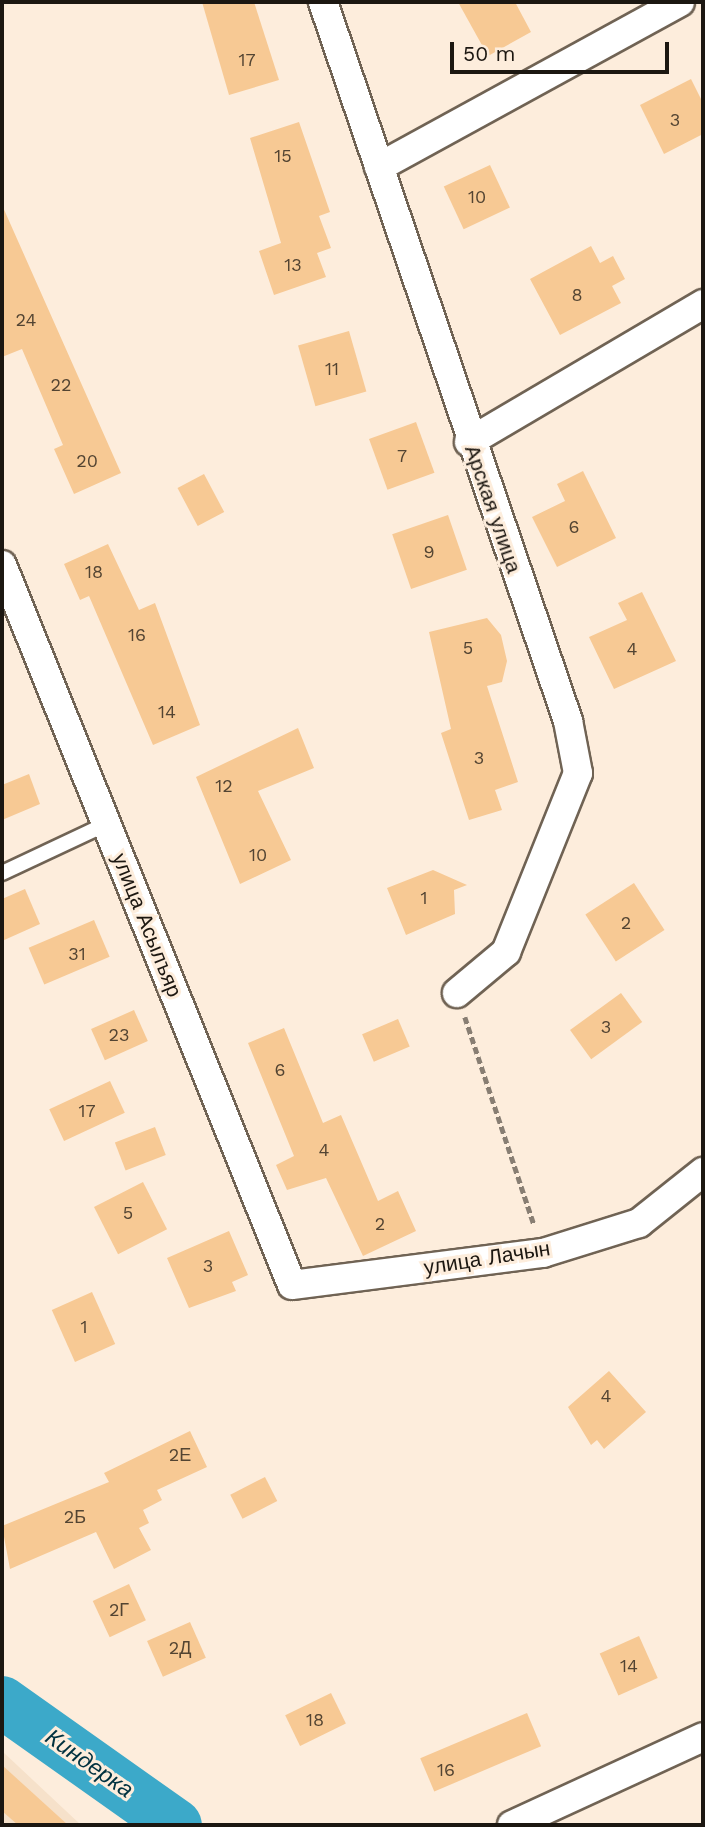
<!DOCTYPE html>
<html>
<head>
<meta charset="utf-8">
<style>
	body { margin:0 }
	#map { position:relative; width:705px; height:1827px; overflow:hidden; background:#fdeddc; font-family:"Work Sans",sans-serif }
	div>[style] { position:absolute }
	.built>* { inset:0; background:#f6e1ca }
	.river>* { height:52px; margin:-26px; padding:0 26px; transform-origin:26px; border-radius:26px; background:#3ca9c9 }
	.building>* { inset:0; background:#f7c994; transform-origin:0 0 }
	.path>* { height:4.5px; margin-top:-2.25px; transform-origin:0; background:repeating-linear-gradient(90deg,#887e73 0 7px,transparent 0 10.5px) }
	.roads { filter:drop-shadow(2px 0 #706354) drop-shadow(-2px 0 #706354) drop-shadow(0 2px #706354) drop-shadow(0 -2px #706354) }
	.service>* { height:14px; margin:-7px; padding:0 7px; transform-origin:7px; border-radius:7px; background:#fff }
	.minor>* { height:28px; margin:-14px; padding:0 14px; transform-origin:14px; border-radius:14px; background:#fff }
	span { translate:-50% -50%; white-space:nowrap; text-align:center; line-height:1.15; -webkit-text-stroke:6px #fdeddc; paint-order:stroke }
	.number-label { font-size:18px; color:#534432 }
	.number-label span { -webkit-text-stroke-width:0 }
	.street-label { font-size:21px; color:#1c1711 }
	.water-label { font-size:23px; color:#00313f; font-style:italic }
	.frame { position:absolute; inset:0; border:4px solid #1c1711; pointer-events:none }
	.scale { position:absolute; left:450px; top:42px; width:219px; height:32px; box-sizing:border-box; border:4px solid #1c1711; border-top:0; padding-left:9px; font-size:21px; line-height:24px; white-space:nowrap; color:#1c1711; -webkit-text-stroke:5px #fdeddc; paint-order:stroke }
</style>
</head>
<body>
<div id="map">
	<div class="built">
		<i style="clip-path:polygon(2px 1751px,81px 1825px,2px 1825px)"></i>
	</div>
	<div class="river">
		<i style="left:2px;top:1702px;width:213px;rotate:35.3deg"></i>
	</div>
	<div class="building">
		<i style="clip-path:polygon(202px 2px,254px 2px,279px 80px,229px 95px)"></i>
		<i style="clip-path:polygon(458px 2px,515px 2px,531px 32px,488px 56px)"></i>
		<i style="clip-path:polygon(691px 79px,703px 103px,703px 134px,664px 154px,640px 105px)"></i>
		<i style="clip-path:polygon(299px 122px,330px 212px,319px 216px,331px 248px,317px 253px,326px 277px,274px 295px,259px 251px,281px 243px,250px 138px)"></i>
		<i style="left:490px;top:165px;width:47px;height:51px;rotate:65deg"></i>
		<i style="clip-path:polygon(2px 205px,121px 473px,74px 494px,54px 449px,63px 445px,22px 349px,2px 357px)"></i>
		<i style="clip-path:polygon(591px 246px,600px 263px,613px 256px,625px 279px,612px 286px,621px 303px,560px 335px,530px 279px)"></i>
		<i style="left:349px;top:331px;width:63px;height:53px;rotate:74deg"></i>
		<i style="left:416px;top:422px;width:54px;height:50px;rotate:70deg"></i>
		<i style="clip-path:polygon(583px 471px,616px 538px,557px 567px,532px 517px,565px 501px,557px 484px)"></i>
		<i style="left:204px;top:474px;width:43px;height:30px;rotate:62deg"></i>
		<i style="left:448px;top:515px;width:58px;height:59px;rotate:71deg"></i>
		<i style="clip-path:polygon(108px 544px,139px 610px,155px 603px,200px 725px,153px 745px,89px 596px,80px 600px,64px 564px)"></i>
		<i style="clip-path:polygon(642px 592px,676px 661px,614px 689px,589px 637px,627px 620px,618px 603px)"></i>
		<i style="clip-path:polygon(487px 618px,501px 635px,507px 661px,502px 682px,487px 686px,518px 782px,495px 790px,502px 810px,469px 820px,441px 733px,451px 729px,429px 632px)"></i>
		<i style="clip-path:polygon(298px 728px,314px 768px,258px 791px,291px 860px,240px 884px,196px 777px)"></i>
		<i style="clip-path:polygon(29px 774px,40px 804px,2px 820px,2px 785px)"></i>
		<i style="clip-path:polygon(433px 870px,467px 885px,454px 890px,455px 914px,406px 935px,387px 888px)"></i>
		<i style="left:634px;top:883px;width:56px;height:58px;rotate:57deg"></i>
		<i style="clip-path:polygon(25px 889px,40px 924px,2px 941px,2px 899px)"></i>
		<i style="left:94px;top:920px;width:40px;height:71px;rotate:67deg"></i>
		<i style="left:621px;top:993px;width:36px;height:63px;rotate:54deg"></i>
		<i style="left:134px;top:1010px;width:34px;height:47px;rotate:66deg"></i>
		<i style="left:398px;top:1019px;width:30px;height:39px;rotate:67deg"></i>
		<i style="clip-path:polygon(284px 1028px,323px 1123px,341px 1115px,378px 1201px,398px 1191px,416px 1231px,363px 1256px,326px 1178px,287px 1190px,276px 1165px,294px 1156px,248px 1043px)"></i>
		<i style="left:110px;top:1081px;width:35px;height:67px;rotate:65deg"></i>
		<i style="left:155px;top:1127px;width:30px;height:43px;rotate:69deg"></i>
		<i style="left:143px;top:1182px;width:53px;height:55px;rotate:63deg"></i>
		<i style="clip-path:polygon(229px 1231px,248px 1275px,232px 1282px,236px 1291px,189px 1308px,167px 1258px)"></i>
		<i style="left:92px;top:1292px;width:57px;height:44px;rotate:66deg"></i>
		<i style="clip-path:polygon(609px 1371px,646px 1412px,604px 1449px,597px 1440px,591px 1445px,568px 1407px)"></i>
		<i style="clip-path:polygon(190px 1431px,207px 1467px,157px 1490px,162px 1500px,143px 1510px,149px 1523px,139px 1528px,151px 1550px,114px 1569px,96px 1532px,10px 1569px,2px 1526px,109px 1482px,104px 1473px)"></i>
		<i style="left:265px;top:1477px;width:27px;height:39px;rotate:63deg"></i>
		<i style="left:129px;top:1584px;width:40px;height:40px;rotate:65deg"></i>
		<i style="left:190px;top:1622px;width:39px;height:47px;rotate:66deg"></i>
		<i style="left:639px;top:1636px;width:46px;height:43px;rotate:66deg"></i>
		<i style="left:331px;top:1693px;width:34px;height:51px;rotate:64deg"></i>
		<i style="left:527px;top:1713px;width:36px;height:116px;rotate:67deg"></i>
		<i style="clip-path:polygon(2px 1765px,68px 1825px,18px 1825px,2px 1811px)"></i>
	</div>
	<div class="path">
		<i style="left:465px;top:1017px;width:219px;rotate:71.6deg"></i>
	</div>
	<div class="roads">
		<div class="service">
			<i style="left:2px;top:873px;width:115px;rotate:-25.2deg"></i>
		</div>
		<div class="minor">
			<i style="left:323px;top:2px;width:760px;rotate:71.18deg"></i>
			<i style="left:568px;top:721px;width:53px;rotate:79.1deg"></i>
			<i style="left:578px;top:773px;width:193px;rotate:111.9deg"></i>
			<i style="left:506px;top:952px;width:64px;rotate:140.1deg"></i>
			<i style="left:379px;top:167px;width:343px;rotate:-28.7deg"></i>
			<i style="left:469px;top:442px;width:272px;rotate:-30.5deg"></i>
			<i style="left:2px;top:565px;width:776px;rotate:68.06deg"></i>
			<i style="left:292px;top:1285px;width:253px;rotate:-7.3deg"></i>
			<i style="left:543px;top:1253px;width:101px;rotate:-17.4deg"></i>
			<i style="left:639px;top:1223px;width:82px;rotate:-38.6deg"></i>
			<i style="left:512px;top:1825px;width:210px;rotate:-24.7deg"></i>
		</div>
	</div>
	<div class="number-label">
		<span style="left:247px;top:60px">17</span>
		<span style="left:675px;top:120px">3</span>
		<span style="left:283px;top:156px">15</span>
		<span style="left:477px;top:197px">10</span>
		<span style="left:293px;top:265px">13</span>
		<span style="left:577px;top:295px">8</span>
		<span style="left:26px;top:320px">24</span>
		<span style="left:332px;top:369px">11</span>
		<span style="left:61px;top:385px">22</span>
		<span style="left:402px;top:456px">7</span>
		<span style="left:87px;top:461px">20</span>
		<span style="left:574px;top:527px">6</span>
		<span style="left:429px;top:552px">9</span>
		<span style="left:94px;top:572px">18</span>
		<span style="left:137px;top:635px">16</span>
		<span style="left:468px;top:648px">5</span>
		<span style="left:632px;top:649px">4</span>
		<span style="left:167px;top:712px">14</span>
		<span style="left:479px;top:758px">3</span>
		<span style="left:224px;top:786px">12</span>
		<span style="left:258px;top:855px">10</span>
		<span style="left:424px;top:898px">1</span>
		<span style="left:626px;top:923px">2</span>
		<span style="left:77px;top:954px">31</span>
		<span style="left:606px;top:1027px">3</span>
		<span style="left:119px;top:1035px">23</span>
		<span style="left:280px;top:1070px">6</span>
		<span style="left:87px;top:1111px">17</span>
		<span style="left:324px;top:1150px">4</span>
		<span style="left:128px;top:1213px">5</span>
		<span style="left:380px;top:1224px">2</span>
		<span style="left:208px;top:1266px">3</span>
		<span style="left:84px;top:1327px">1</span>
		<span style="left:606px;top:1396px">4</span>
		<span style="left:180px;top:1455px">2Е</span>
		<span style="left:75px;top:1517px">2Б</span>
		<span style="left:119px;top:1610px">2Г</span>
		<span style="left:180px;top:1648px">2Д</span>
		<span style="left:629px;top:1666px">14</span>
		<span style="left:315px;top:1720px">18</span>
		<span style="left:446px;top:1770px">16</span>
	</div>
	<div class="street-label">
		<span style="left:493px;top:509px;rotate:71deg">Арская улица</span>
		<span style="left:147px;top:925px;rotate:68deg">улица Асылъяр</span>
		<span style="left:487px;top:1258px;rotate:-9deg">улица Лачын</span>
	</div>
	<div class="water-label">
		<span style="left:89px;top:1764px;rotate:35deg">Киндерка</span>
	</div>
	<div class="frame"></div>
	<div class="scale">50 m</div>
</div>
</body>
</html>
